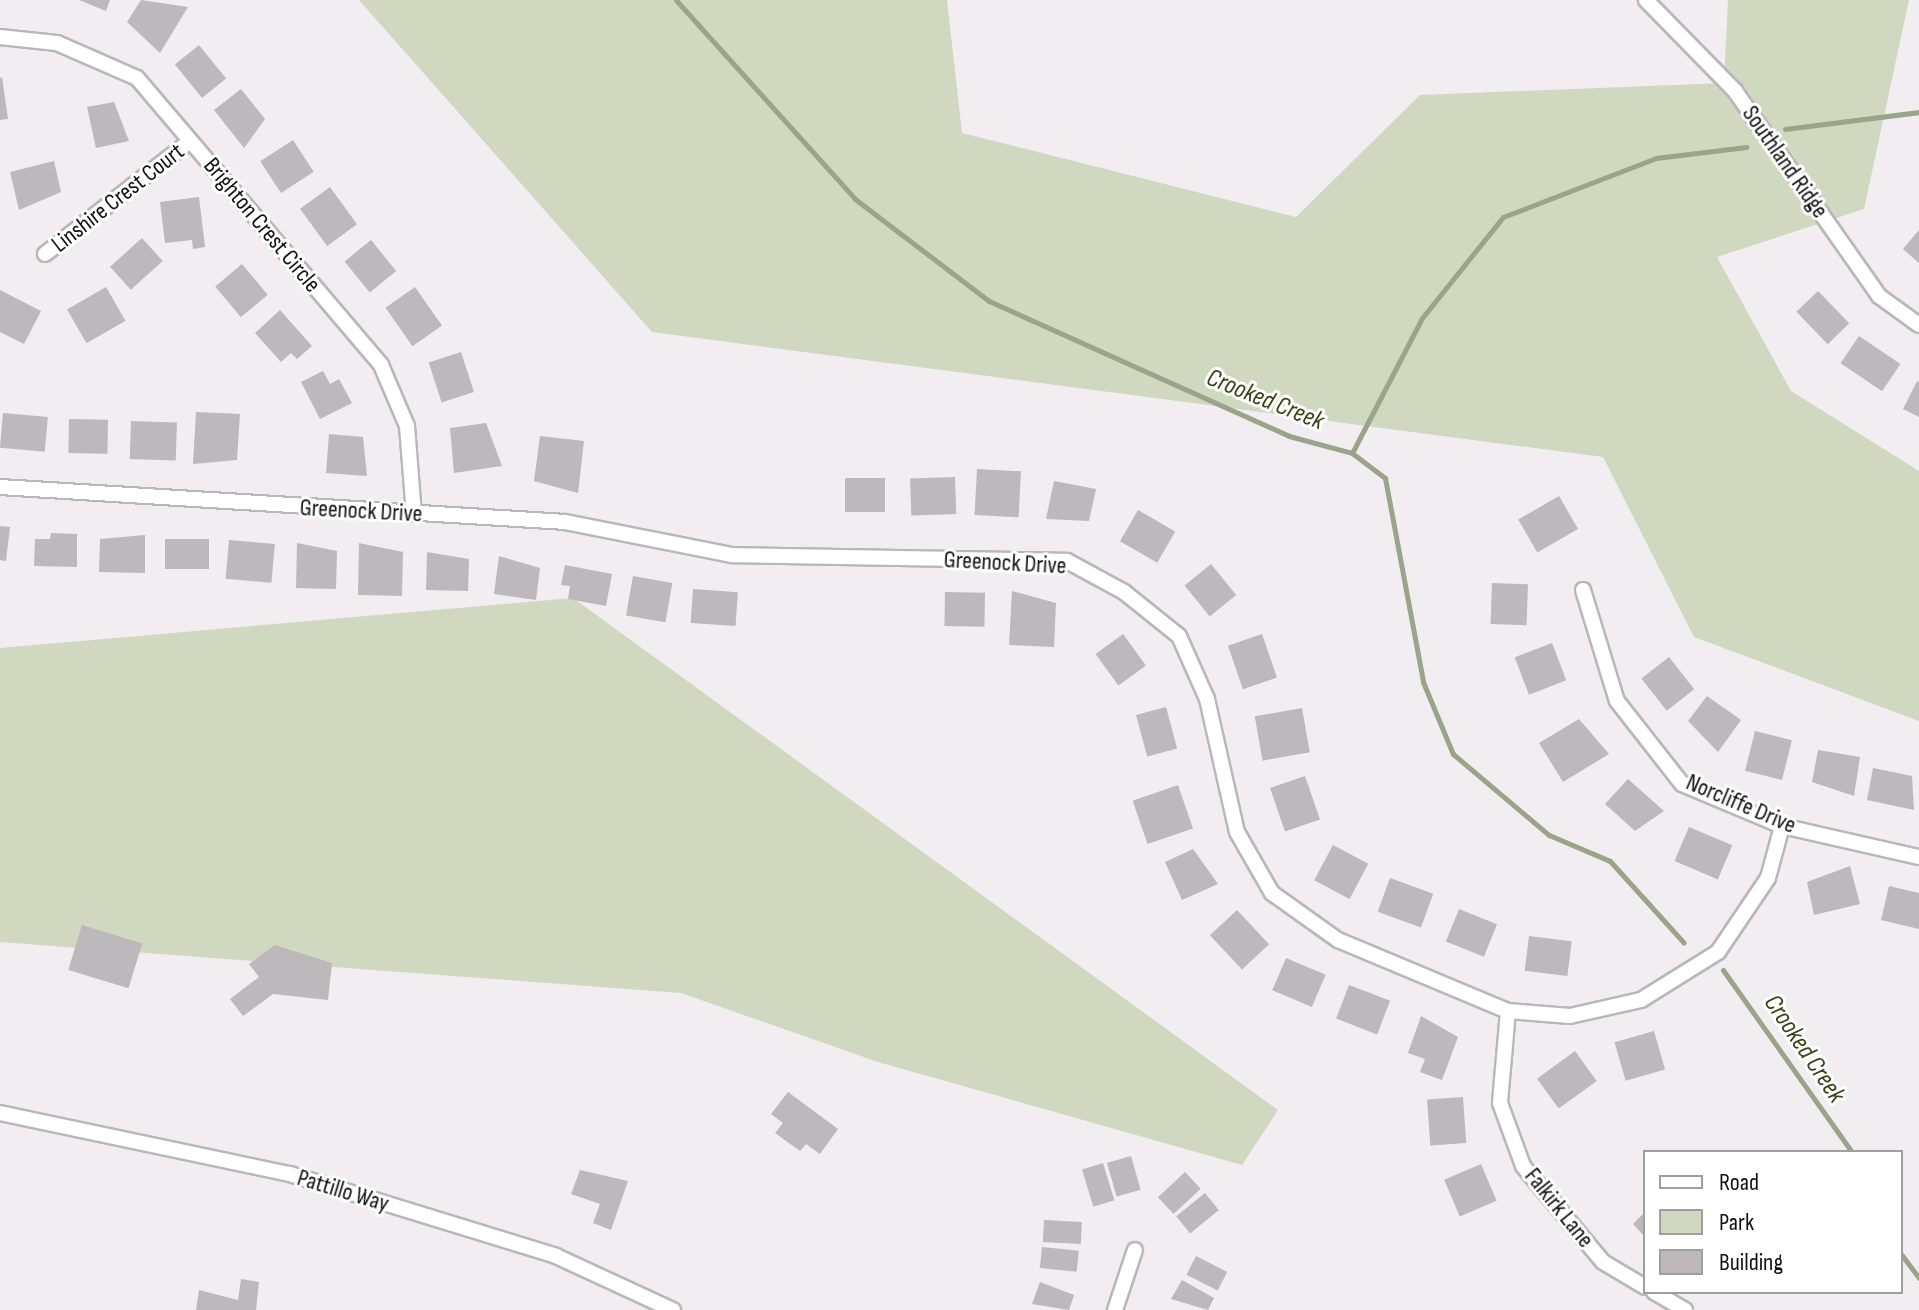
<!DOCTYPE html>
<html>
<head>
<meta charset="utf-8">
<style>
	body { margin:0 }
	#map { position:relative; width:1919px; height:1310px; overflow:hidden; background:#f1edf0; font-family:"Sofia Sans Condensed",sans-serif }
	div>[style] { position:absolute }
	.green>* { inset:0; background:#d0d8c0 }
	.stream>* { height:5px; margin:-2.5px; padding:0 2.5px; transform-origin:2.5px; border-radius:2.5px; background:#99a488 }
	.building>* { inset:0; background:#bcb8bb; transform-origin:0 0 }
	.roads { filter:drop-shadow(2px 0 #bab6ba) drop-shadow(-2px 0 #bab6ba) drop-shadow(0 2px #bab6ba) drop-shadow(0 -2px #bab6ba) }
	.street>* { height:14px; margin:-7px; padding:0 7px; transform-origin:7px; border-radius:7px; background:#fff }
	span { translate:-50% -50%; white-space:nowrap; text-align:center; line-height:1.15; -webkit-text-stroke:6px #fff; paint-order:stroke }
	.street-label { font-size:24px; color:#110f10 }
	.water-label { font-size:26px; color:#374516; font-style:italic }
	.legend { position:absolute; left:1643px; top:1150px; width:260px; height:144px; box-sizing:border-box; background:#fff; border:2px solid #a09f9f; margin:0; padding:10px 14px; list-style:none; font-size:24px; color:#110f10 }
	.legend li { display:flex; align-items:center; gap:16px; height:40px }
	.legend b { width:40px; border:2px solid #a09f9f }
</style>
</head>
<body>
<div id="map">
	<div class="green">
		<i style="clip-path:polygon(359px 0,947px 0,962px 133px,1296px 217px,1420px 95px,1724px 83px,1728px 0,1909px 0,1864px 209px,1717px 257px,1791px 391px,1919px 471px,1919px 721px,1694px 637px,1603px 457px,652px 332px)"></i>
		<i style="clip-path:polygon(573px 598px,1278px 1110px,1242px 1165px,878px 1062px,681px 993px,0 942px,0 648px)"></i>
	</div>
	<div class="stream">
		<i style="left:676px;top:0;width:268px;rotate:48deg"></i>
		<i style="left:855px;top:199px;width:168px;rotate:37.3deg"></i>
		<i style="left:989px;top:301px;width:329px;rotate:24.2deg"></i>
		<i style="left:1289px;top:436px;width:65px;rotate:15.1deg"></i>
		<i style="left:1352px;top:453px;width:41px;rotate:37.1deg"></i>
		<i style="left:1385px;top:478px;width:208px;rotate:79.4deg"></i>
		<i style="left:1423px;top:682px;width:78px;rotate:67.4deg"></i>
		<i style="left:1453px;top:754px;width:126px;rotate:40.2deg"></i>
		<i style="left:1549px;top:835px;width:66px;rotate:23.1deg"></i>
		<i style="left:1610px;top:861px;width:110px;rotate:47.9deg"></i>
		<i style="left:1785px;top:129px;width:135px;rotate:-7.2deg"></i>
		<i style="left:1352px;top:453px;width:152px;rotate:-62.6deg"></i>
		<i style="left:1422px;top:318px;width:129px;rotate:-51.3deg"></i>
		<i style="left:1503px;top:217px;width:164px;rotate:-21.1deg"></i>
		<i style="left:1656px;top:158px;width:91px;rotate:-7deg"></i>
		<i style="left:1723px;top:970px;width:223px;rotate:54.7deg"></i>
		<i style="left:1901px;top:1254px;width:30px;rotate:53deg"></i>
	</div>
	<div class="building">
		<i style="clip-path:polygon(79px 0,110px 0,106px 11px)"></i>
		<i style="clip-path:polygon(141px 0,188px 7px,160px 53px,127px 22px)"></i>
		<i style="left:199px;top:45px;width:43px;height:31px;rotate:51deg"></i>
		<i style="clip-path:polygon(2px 77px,8px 119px,0 120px,0 78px)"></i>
		<i style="clip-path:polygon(241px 89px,265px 119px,244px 148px,214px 110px)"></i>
		<i style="clip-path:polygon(114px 102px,129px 141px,96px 148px,87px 107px)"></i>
		<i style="left:293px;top:140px;width:38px;height:39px;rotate:57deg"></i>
		<i style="clip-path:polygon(54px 161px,61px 192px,19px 210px,10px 172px)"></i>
		<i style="left:330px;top:187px;width:46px;height:37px;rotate:54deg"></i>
		<i style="clip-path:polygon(199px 197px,205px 247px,193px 249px,192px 240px,165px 243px,160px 202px)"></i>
		<i style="clip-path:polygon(1919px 230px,1919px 263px,1903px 249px)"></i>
		<i style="left:142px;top:238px;width:31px;height:43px;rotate:48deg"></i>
		<i style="left:371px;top:240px;width:40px;height:34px;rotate:51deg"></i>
		<i style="left:242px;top:264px;width:40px;height:35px;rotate:50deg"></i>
		<i style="left:106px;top:287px;width:39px;height:45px;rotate:60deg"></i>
		<i style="left:415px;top:287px;width:47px;height:36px;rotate:55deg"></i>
		<i style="clip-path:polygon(0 290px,41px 311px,24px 344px,0 332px)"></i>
		<i style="left:1818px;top:291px;width:45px;height:30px;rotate:46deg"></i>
		<i style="clip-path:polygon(280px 310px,312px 346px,297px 359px,291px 353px,281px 362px,255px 333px)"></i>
		<i style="left:1859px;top:336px;width:50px;height:33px;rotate:34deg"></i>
		<i style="left:461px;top:352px;width:42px;height:34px;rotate:72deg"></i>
		<i style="clip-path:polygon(323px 371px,330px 384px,339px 379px,352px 403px,320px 419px,301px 382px)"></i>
		<i style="clip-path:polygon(1917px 381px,1919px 382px,1919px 417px,1903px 409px)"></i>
		<i style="clip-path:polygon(196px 412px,240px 414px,237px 460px,193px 464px)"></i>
		<i style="left:3px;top:413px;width:45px;height:35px;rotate:5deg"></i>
		<i style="left:69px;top:419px;width:39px;height:34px;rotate:1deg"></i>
		<i style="left:131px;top:421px;width:46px;height:38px;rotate:2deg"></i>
		<i style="clip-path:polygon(486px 423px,502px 466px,454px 473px,450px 428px)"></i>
		<i style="clip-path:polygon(329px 434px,363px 437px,367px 476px,326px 473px)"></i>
		<i style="clip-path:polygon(540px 436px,584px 441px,578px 493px,534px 481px)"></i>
		<i style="left:977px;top:469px;width:44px;height:46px;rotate:3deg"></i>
		<i style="left:955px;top:477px;width:37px;height:45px;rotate:88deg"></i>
		<i style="left:885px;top:478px;width:34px;height:40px;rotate:90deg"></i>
		<i style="clip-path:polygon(1054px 481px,1096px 489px,1089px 521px,1046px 519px)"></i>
		<i style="left:1559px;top:496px;width:38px;height:47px;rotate:60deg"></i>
		<i style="left:1138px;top:510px;width:43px;height:36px;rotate:30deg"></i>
		<i style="clip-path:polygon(0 526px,10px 527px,6px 561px,0 560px)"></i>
		<i style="clip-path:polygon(51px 533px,77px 534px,77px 567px,34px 566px,35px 539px,50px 539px)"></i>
		<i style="clip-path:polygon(145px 535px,145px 573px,99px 572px,100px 539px)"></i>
		<i style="left:165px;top:539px;width:44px;height:30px"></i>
		<i style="left:229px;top:540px;width:46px;height:39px;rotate:5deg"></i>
		<i style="clip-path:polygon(297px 543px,337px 551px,336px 589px,296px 588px)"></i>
		<i style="clip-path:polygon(359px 543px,403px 552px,402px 596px,358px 595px)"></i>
		<i style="clip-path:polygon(427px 552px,469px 559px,468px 591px,426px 590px)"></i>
		<i style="clip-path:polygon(499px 556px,540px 568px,536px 600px,494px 594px)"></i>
		<i style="left:1211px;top:564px;width:40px;height:34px;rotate:51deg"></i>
		<i style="clip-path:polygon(565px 565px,612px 574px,606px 606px,568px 599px,570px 586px,561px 585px)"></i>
		<i style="left:633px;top:576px;width:40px;height:40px;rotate:10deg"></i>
		<i style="left:1492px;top:583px;width:36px;height:41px;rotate:2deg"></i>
		<i style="left:693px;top:589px;width:45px;height:34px;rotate:4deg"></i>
		<i style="clip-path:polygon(1012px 591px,1056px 603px,1054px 647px,1009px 645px)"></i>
		<i style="left:945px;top:592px;width:40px;height:34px;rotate:1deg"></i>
		<i style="left:1123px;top:634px;width:39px;height:34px;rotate:54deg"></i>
		<i style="left:1262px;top:634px;width:46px;height:36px;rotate:71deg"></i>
		<i style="left:1552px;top:643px;width:40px;height:40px;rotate:69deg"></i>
		<i style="left:1669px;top:657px;width:41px;height:35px;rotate:52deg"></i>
		<i style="clip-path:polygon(1707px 696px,1741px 720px,1718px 752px,1688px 721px)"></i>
		<i style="left:1166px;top:707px;width:43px;height:31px;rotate:75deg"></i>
		<i style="left:1302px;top:708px;width:45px;height:48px;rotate:80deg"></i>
		<i style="clip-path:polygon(1579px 719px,1609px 754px,1563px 782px,1539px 743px)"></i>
		<i style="left:1755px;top:731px;width:38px;height:41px;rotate:14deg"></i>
		<i style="clip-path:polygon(1818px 750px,1860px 757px,1854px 796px,1812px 782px)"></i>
		<i style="clip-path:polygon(1873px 768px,1912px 776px,1914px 810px,1867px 800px)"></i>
		<i style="left:1305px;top:776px;width:46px;height:37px;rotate:71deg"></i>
		<i style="clip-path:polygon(1628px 779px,1664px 811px,1635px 831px,1605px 804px)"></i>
		<i style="left:1178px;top:785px;width:46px;height:48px;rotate:71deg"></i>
		<i style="left:1689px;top:827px;width:47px;height:37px;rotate:23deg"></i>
		<i style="left:1333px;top:845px;width:40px;height:40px;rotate:28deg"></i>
		<i style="clip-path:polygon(1193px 849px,1218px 884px,1182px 900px,1165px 862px)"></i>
		<i style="clip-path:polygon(1850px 866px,1860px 904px,1814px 915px,1807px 882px)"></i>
		<i style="left:1390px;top:878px;width:46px;height:36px;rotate:20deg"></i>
		<i style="clip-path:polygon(1889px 886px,1919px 893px,1919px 929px,1881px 920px)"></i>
		<i style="left:1459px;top:909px;width:41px;height:35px;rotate:22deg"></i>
		<i style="left:1237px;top:910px;width:47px;height:37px;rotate:47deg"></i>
		<i style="left:82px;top:925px;width:63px;height:47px;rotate:17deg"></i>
		<i style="left:1529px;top:936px;width:43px;height:35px;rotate:7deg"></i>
		<i style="clip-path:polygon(275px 945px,332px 963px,328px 1000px,273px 994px,243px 1016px,230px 999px,259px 977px,249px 964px)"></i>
		<i style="left:1286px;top:958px;width:43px;height:35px;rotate:23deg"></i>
		<i style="left:1349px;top:985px;width:44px;height:36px;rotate:21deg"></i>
		<i style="clip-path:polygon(1421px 1016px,1458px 1037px,1442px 1080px,1420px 1072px,1425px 1059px,1408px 1053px)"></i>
		<i style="left:1654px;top:1031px;width:40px;height:41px;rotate:74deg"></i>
		<i style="left:1575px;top:1051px;width:37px;height:47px;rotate:54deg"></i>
		<i style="clip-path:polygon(788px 1092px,838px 1129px,820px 1154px,806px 1144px,800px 1151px,775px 1133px,783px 1123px,771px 1114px)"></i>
		<i style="left:1463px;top:1097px;width:46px;height:36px;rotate:86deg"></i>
		<i style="left:1131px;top:1156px;width:35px;height:25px;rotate:74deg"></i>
		<i style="left:1103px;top:1163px;width:39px;height:22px;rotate:73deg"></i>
		<i style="left:1481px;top:1164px;width:40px;height:40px;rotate:67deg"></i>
		<i style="clip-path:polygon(580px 1170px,628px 1181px,611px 1230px,593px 1223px,600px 1204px,571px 1194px)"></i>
		<i style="left:1185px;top:1172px;width:23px;height:37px;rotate:47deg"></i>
		<i style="left:1205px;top:1193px;width:22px;height:37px;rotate:51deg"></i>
		<i style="clip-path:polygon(1645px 1212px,1645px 1237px,1633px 1224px)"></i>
		<i style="left:1044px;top:1220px;width:38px;height:22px;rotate:3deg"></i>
		<i style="left:1042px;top:1247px;width:37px;height:21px;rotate:6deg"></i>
		<i style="left:1196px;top:1256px;width:35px;height:21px;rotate:27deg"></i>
		<i style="clip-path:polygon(241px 1279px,259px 1282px,256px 1310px,196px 1310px,199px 1290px,238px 1300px)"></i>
		<i style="clip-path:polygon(1182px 1280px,1214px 1298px,1208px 1310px,1171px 1299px)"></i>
		<i style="clip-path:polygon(1040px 1282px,1074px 1295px,1069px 1310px,1032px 1304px)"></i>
	</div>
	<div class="roads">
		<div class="street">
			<i style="left:1646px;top:0;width:127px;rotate:45.6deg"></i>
			<i style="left:1735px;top:91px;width:251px;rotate:54.9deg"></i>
			<i style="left:1879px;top:296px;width:49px;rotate:35.9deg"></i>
			<i style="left:0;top:37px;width:57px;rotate:6deg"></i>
			<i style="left:57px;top:43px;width:87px;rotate:23.6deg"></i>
			<i style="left:137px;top:78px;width:377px;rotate:49.6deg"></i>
			<i style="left:381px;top:365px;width:66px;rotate:66.9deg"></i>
			<i style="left:407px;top:426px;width:88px;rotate:85.5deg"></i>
			<i style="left:45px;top:254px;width:184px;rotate:-37.9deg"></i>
			<i style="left:0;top:487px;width:566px;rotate:3.54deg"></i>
			<i style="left:565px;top:522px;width:170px;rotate:11.2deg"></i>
			<i style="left:732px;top:555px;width:335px;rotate:1deg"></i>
			<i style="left:1067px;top:561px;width:65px;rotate:28.5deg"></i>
			<i style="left:1124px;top:592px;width:70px;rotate:38.7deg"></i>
			<i style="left:1179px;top:636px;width:69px;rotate:66deg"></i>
			<i style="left:1207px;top:699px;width:136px;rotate:77.3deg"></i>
			<i style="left:1237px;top:832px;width:70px;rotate:60.2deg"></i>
			<i style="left:1272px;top:893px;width:81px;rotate:35.5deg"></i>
			<i style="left:1338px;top:940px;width:184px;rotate:22.7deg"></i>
			<i style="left:1508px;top:1011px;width:62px;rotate:4.6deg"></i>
			<i style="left:1570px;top:1016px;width:73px;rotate:-12.7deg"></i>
			<i style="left:1641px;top:1000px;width:91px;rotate:-31.9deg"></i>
			<i style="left:1718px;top:952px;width:89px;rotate:-56deg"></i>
			<i style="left:1768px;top:878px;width:54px;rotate:-74.9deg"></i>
			<i style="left:1583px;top:590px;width:116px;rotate:73deg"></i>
			<i style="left:1617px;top:701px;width:105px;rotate:51.9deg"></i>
			<i style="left:1682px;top:784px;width:108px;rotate:22.8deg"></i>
			<i style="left:1782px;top:826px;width:140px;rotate:12.8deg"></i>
			<i style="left:1508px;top:1011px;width:92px;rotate:95deg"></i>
			<i style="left:1500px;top:1103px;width:67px;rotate:69.9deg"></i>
			<i style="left:1523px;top:1166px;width:125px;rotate:50.2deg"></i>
			<i style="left:1603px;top:1262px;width:49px;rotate:30.8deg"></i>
			<i style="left:0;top:1113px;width:296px;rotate:11.9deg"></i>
			<i style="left:290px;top:1174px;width:278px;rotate:17.1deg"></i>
			<i style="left:556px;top:1256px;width:129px;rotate:24.8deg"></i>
			<i style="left:1654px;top:1292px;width:36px;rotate:30deg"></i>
			<i style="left:1115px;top:1310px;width:63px;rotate:-71.6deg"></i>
		</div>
	</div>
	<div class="street-label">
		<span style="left:1785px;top:162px;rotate:55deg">Southland Ridge</span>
		<span style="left:118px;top:198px;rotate:-38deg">Linshire Crest Court</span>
		<span style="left:262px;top:225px;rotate:50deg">Brighton Crest Circle</span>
		<span style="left:361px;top:511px;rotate:3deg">Greenock Drive</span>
		<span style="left:1005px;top:563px;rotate:3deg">Greenock Drive</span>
		<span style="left:1741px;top:804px;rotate:23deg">Norcliffe Drive</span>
		<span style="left:343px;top:1191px;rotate:17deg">Pattillo Way</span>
		<span style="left:1559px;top:1208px;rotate:51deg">Falkirk Lane</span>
	</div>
	<div class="water-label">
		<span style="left:1265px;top:400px;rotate:22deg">Crooked Creek</span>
		<span style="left:1804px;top:1049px;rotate:56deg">Crooked Creek</span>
	</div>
	<ul class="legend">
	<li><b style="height:10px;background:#fff"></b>Road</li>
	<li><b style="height:22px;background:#d0d8c0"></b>Park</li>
	<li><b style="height:22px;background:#bcb8bb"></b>Building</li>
	</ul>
</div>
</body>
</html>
